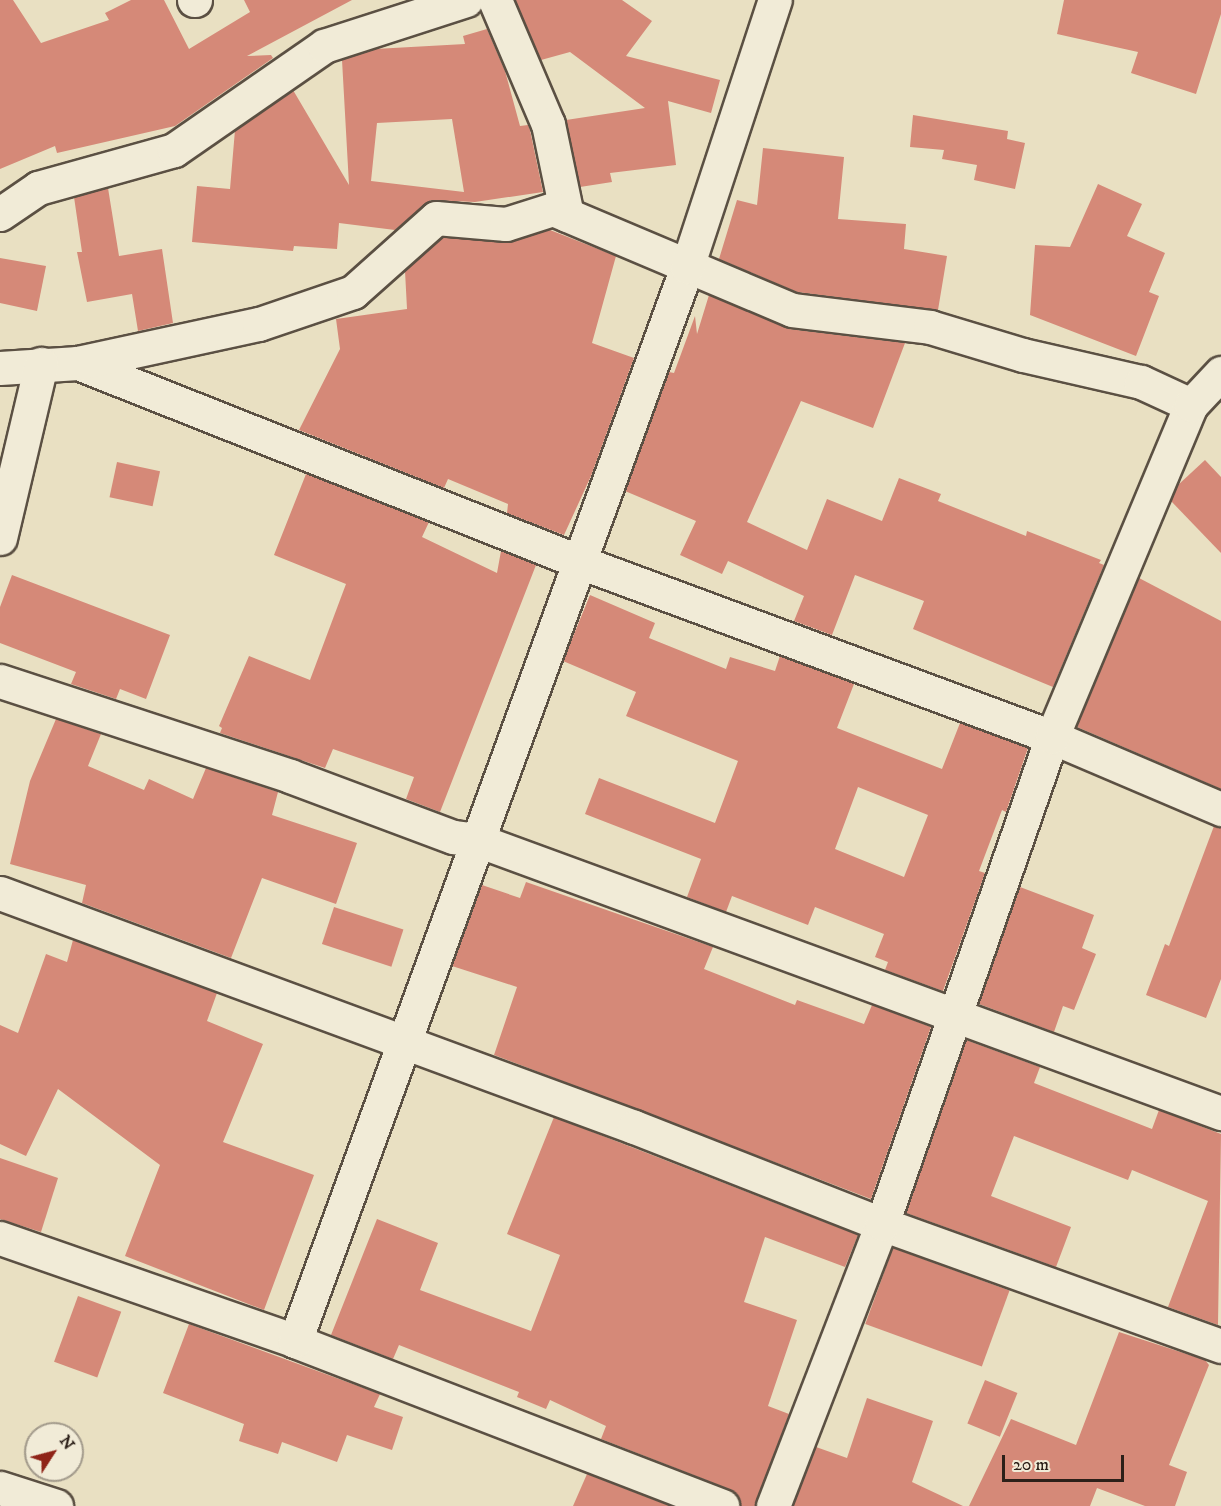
<!DOCTYPE html>
<html>
<head>
<meta charset="utf-8">
<style>
	body { margin:0 }
	#map { position:relative; width:1221px; height:1506px; overflow:hidden; background:#e9e0c2; font-family:"IM FELL DW Pica",serif }
	div>[style] { position:absolute }
	.building>* { inset:0; background:#d58978; transform-origin:0 0 }
	.roads { filter:drop-shadow(2px 0 #5b5043) drop-shadow(-2px 0 #5b5043) drop-shadow(0 2px #5b5043) drop-shadow(0 -2px #5b5043) }
	.minor>* { height:33px; margin:-16.5px; padding:0 16.5px; transform-origin:16.5px; border-radius:16.5px; background:#f1ebd7 }
	span { translate:-50% -50%; white-space:nowrap; text-align:center; line-height:1.15; -webkit-text-stroke:4.5px #f1ebd7; paint-order:stroke }
	.north { position:absolute; left:24px; top:1422px; width:60px; height:60px; box-sizing:border-box; background:#f1ebd7; border:2px solid #a29a8b; border-radius:50%; rotate:54deg; font-size:16px; font-weight:700; line-height:24px; text-align:center; color:#2c2019 }
	.north::after { content:''; display:block; margin:auto; width:21px; height:27px; background:#8f2418; clip-path:polygon(50% 0,100% 100%,50% 72%,0 100%) }
	.scale { position:absolute; left:1002px; top:1455px; width:122px; height:27px; box-sizing:border-box; border:3px solid #2c2019; border-top:0; padding-left:8px; font-size:18px; line-height:21px; white-space:nowrap; color:#2c2019; -webkit-text-stroke:4px #f1ebd7; paint-order:stroke }
</style>
</head>
<body>
<div id="map">
	<div class="building">
		<i style="clip-path:polygon(0 0,13px 0,41px 43px,109px 20px,105px 13px,131px 0,164px 0,189px 49px,250px 12px,244px 0,352px 0,247px 56px,271px 55px,273px 58px,175px 126px,57px 153px,55px 146px,0 169px)"></i>
		<i style="clip-path:polygon(515px 0,622px 0,652px 21px,626px 56px,720px 80px,711px 113px,668px 101px,676px 165px,610px 173px,612px 182px,580px 187px,566px 120px,645px 108px,570px 52px,541px 60px)"></i>
		<i style="clip-path:polygon(1064px 0,1221px 0,1221px 14px,1196px 94px,1131px 73px,1138px 52px,1057px 34px)"></i>
		<i style="clip-path:polygon(evenodd,487px 29px,505px 71px,520px 126px,528px 125px,530px 130px,543px 192px,475px 202px,431px 200px,395px 230px,339px 223px,337px 249px,294px 246px,293px 251px,192px 242px,197px 186px,230px 189px,235px 130px,293px 90px,349px 185px,342px 60px,375px 49px,465px 44px,463px 36px,487px 29px,452px 119px,464px 192px,371px 181px,377px 123px,452px 119px)"></i>
		<i style="clip-path:polygon(913px 115px,1008px 131px,1007px 139px,1025px 143px,1015px 189px,974px 180px,977px 165px,942px 159px,944px 150px,910px 147px)"></i>
		<i style="clip-path:polygon(763px 148px,844px 157px,838px 219px,906px 224px,904px 249px,947px 256px,938px 310px,797px 292px,719px 259px,737px 200px,757px 205px)"></i>
		<i style="clip-path:polygon(1098px 184px,1142px 204px,1127px 236px,1165px 253px,1149px 292px,1159px 296px,1136px 356px,1030px 315px,1035px 245px,1070px 247px)"></i>
		<i style="clip-path:polygon(108px 188px,119px 256px,162px 249px,173px 323px,138px 331px,132px 294px,87px 302px,77px 252px,82px 252px,74px 197px)"></i>
		<i style="clip-path:polygon(550px 230px,616px 256px,592px 343px,634px 358px,591px 476px,564px 535px,507px 513px,508px 504px,448px 479px,444px 488px,299px 430px,340px 349px,336px 319px,407px 309px,405px 271px,442px 237px,505px 243px)"></i>
		<i style="clip-path:polygon(0 258px,46px 266px,37px 311px,0 303px)"></i>
		<i style="clip-path:polygon(709px 295px,789px 329px,905px 343px,873px 428px,801px 401px,747px 522px,807px 550px,827px 499px,882px 521px,899px 478px,941px 494px,938px 501px,1026px 536px,1027px 531px,1101px 560px,1099px 563px,1104px 565px,1053px 687px,913px 629px,924px 601px,855px 575px,832px 635px,794px 621px,804px 596px,728px 561px,722px 574px,680px 555px,696px 521px,625px 491px,669px 372px,674px 373px,695px 316px,697px 334px)"></i>
		<i style="clip-path:polygon(1205px 460px,1221px 477px,1221px 553px,1171px 501px,1178px 485px)"></i>
		<i style="left:117px;top:462px;width:44px;height:36px;rotate:12deg"></i>
		<i style="clip-path:polygon(306px 474px,429px 522px,422px 537px,497px 573px,501px 551px,536px 565px,440px 812px,406px 799px,414px 777px,333px 749px,325px 768px,220px 733px,222px 728px,219px 726px,249px 656px,310px 680px,346px 584px,274px 555px)"></i>
		<i style="clip-path:polygon(12px 575px,170px 635px,146px 699px,120px 689px,116px 699px,71px 684px,76px 672px,0 643px,0 607px)"></i>
		<i style="clip-path:polygon(1139px 578px,1221px 621px,1221px 789px,1077px 727px)"></i>
		<i style="clip-path:polygon(evenodd,590px 595px,655px 623px,649px 638px,726px 669px,730px 657px,775px 671px,780px 656px,854px 684px,837px 728px,942px 769px,960px 723px,1028px 748px,1006px 812px,1002px 810px,979px 871px,985px 873px,943px 991px,885px 970px,888px 962px,875px 957px,884px 934px,815px 907px,808px 925px,732px 896px,726px 912px,687px 897px,701px 859px,585px 814px,599px 778px,715px 823px,738px 761px,626px 716px,636px 692px,563px 661px,590px 595px,858px 787px,928px 815px,904px 877px,835px 849px,858px 787px)"></i>
		<i style="clip-path:polygon(56px 719px,101px 734px,88px 766px,144px 790px,149px 779px,193px 799px,206px 768px,278px 792px,272px 815px,357px 843px,336px 904px,262px 878px,231px 958px,82px 903px,86px 885px,10px 864px,30px 781px)"></i>
		<i style="clip-path:polygon(1214px 826px,1221px 827px,1221px 979px,1206px 1018px,1146px 995px,1165px 944px,1169px 946px)"></i>
		<i style="clip-path:polygon(526px 882px,713px 947px,704px 969px,795px 1005px,797px 1000px,864px 1024px,872px 1005px,931px 1027px,871px 1199px,494px 1055px,517px 987px,452px 966px,482px 885px,520px 898px)"></i>
		<i style="clip-path:polygon(1020px 887px,1094px 915px,1082px 948px,1096px 954px,1074px 1010px,1063px 1006px,1054px 1032px,979px 1004px)"></i>
		<i style="left:334px;top:907px;width:73px;height:39px;rotate:18deg"></i>
		<i style="clip-path:polygon(73px 940px,217px 993px,207px 1021px,263px 1044px,223px 1142px,314px 1175px,264px 1310px,125px 1256px,160px 1165px,58px 1089px,26px 1156px,0 1144px,0 1025px,18px 1033px,46px 954px,67px 962px)"></i>
		<i style="clip-path:polygon(966px 1040px,1040px 1067px,1034px 1083px,1152px 1129px,1159px 1110px,1221px 1134px,1218px 1325px,1168px 1307px,1208px 1201px,1132px 1170px,1128px 1180px,1014px 1136px,991px 1196px,1071px 1227px,1056px 1267px,906px 1213px)"></i>
		<i style="clip-path:polygon(554px 1117px,858px 1235px,845px 1267px,765px 1237px,744px 1302px,797px 1320px,768px 1406px,789px 1414px,755px 1506px,740px 1506px,737px 1495px,729px 1489px,601px 1439px,606px 1426px,550px 1400px,546px 1409px,517px 1397px,519px 1392px,399px 1345px,393px 1359px,331px 1335px,377px 1219px,438px 1243px,420px 1290px,531px 1331px,560px 1255px,507px 1234px)"></i>
		<i style="clip-path:polygon(0 1158px,58px 1178px,41px 1232px,0 1219px)"></i>
		<i style="left:893px;top:1248px;width:124px;height:81px;rotate:20deg"></i>
		<i style="left:78px;top:1296px;width:46px;height:70px;rotate:20deg"></i>
		<i style="clip-path:polygon(189px 1324px,380px 1394px,374px 1407px,403px 1417px,392px 1450px,347px 1435px,337px 1462px,282px 1442px,278px 1454px,239px 1441px,244px 1424px,163px 1393px)"></i>
		<i style="clip-path:polygon(1119px 1332px,1205px 1360px,1209px 1365px,1169px 1465px,1187px 1472px,1175px 1506px,1145px 1506px,1097px 1488px,1090px 1506px,969px 1506px,1011px 1419px,1076px 1445px)"></i>
		<i style="left:985px;top:1380px;width:35px;height:47px;rotate:22deg"></i>
		<i style="clip-path:polygon(867px 1398px,933px 1421px,912px 1482px,963px 1506px,793px 1506px,816px 1447px,847px 1458px)"></i>
		<i style="clip-path:polygon(587px 1474px,670px 1506px,573px 1506px)"></i>
	</div>
	<div class="roads">
		<div class="minor">
			<i style="left:194px;top:0;width:1px"></i>
			<i style="left:495px;top:0;width:135px;rotate:66.9deg"></i>
			<i style="left:548px;top:124px;width:93px;rotate:78.2deg"></i>
			<i style="left:0;top:214px;width:46px;rotate:-34.4deg"></i>
			<i style="left:38px;top:188px;width:141px;rotate:-15.6deg"></i>
			<i style="left:174px;top:150px;width:183px;rotate:-34.7deg"></i>
			<i style="left:324px;top:46px;width:149px;rotate:-17.9deg"></i>
			<i style="left:78px;top:363px;width:540px;rotate:21.62deg"></i>
			<i style="left:580px;top:562px;width:503px;rotate:20.34deg"></i>
			<i style="left:1052px;top:737px;width:184px;rotate:23.1deg"></i>
			<i style="left:0;top:368px;width:78px;rotate:-3.7deg"></i>
			<i style="left:78px;top:363px;width:185px;rotate:-12.2deg"></i>
			<i style="left:259px;top:324px;width:99px;rotate:-18.8deg"></i>
			<i style="left:353px;top:292px;width:111px;rotate:-41.7deg"></i>
			<i style="left:436px;top:218px;width:70px;rotate:4.9deg"></i>
			<i style="left:506px;top:224px;width:49px;rotate:-17.7deg"></i>
			<i style="left:553px;top:209px;width:259px;rotate:22.9deg"></i>
			<i style="left:792px;top:310px;width:139px;rotate:7deg"></i>
			<i style="left:930px;top:327px;width:97px;rotate:16.8deg"></i>
			<i style="left:1023px;top:355px;width:121px;rotate:12.9deg"></i>
			<i style="left:1141px;top:382px;width:55px;rotate:24.7deg"></i>
			<i style="left:0;top:538px;width:179px;rotate:-76.7deg"></i>
			<i style="left:0;top:681px;width:305px;rotate:18.1deg"></i>
			<i style="left:290px;top:776px;width:174px;rotate:20.5deg"></i>
			<i style="left:453px;top:837px;width:24px;rotate:7deg"></i>
			<i style="left:477px;top:840px;width:793px;rotate:20.15deg"></i>
			<i style="left:0;top:893px;width:676px;rotate:20.26deg"></i>
			<i style="left:634px;top:1127px;width:266px;rotate:21.4deg"></i>
			<i style="left:882px;top:1224px;width:360px;rotate:19.8deg"></i>
			<i style="left:0;top:1238px;width:312px;rotate:19.2deg"></i>
			<i style="left:295px;top:1341px;width:458px;rotate:21.1deg"></i>
			<i style="left:295px;top:1341px;width:1143px;rotate:-69.95deg"></i>
			<i style="left:687px;top:267px;width:281px;rotate:-71.8deg"></i>
			<i style="left:0;top:1488px;width:59px;rotate:17.8deg"></i>
			<i style="left:773px;top:1506px;width:302px;rotate:-68.9deg"></i>
			<i style="left:882px;top:1224px;width:516px;rotate:-70.76deg"></i>
			<i style="left:1052px;top:737px;width:360px;rotate:-67.3deg"></i>
			<i style="left:1191px;top:405px;width:44px;rotate:-46.8deg"></i>
		</div>
	</div>
	<div class="north">N</div>
	<div class="scale">20 m</div>
</div>
</body>
</html>
